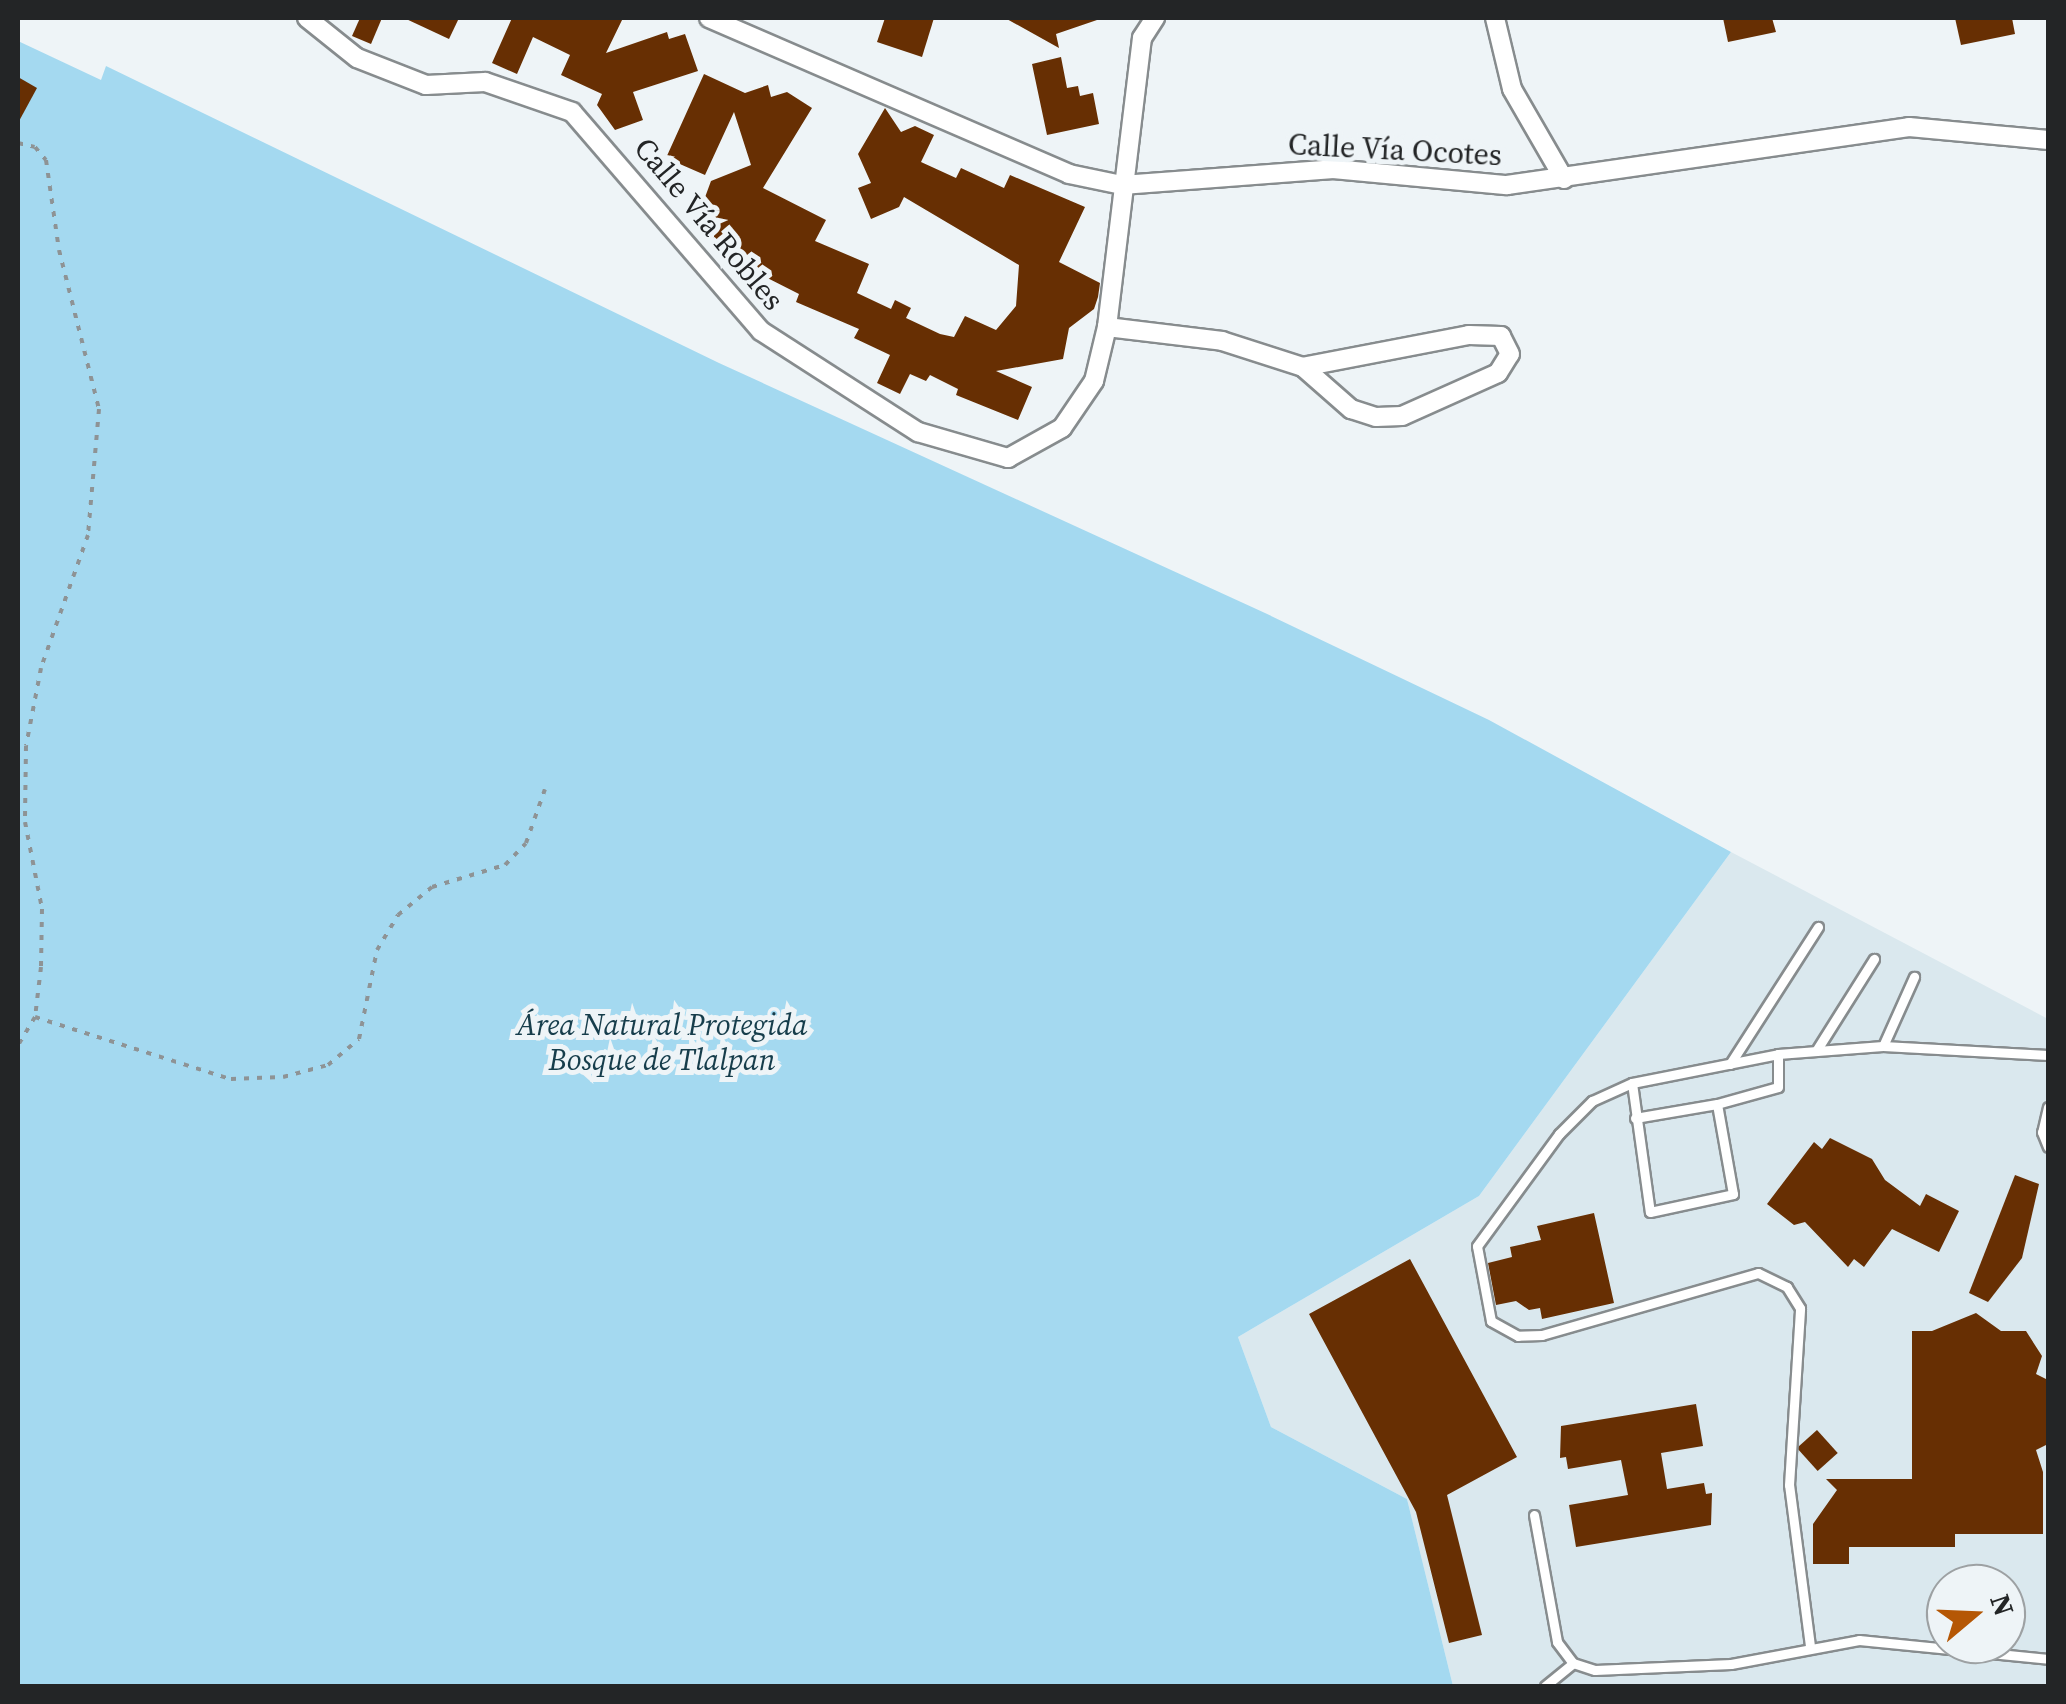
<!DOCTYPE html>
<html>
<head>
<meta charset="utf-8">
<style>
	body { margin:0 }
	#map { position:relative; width:2066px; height:1704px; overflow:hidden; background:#eef4f7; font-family:"Source Serif 4",serif }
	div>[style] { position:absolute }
	.built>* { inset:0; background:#dae8ee }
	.green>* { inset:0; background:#a4d9f0 }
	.building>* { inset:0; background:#672f03; transform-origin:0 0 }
	.path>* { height:4px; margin-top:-2px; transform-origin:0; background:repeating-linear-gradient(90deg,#8e9395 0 5px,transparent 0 13px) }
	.roads { filter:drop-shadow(2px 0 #878c8e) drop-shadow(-2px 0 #878c8e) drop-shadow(0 2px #878c8e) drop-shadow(0 -2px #878c8e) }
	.lane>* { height:9px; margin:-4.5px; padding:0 4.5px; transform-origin:4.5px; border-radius:4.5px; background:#fff }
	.street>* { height:18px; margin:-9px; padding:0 9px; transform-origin:9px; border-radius:9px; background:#fff }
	span { translate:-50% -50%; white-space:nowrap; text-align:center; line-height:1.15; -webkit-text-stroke:10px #eef4f7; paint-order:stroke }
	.street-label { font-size:30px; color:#232526 }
	.park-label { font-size:30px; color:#163d4b; font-style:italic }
	.frame { position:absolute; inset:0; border:20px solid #232526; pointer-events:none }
	.north { position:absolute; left:1926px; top:1564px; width:100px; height:100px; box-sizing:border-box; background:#eef4f7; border:2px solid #9da1a3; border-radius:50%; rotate:71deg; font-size:28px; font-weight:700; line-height:40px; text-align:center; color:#232526 }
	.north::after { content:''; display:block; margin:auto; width:35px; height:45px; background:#b55705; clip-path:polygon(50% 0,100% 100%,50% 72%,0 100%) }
</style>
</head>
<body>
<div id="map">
	<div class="built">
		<i style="clip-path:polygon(evenodd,1731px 852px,2048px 1019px,2048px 1686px,1453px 1686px,1407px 1499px,1271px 1427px,1238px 1337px,1479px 1196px,1731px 852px,1946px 1584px,2006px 1584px,2006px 1644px,1946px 1644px,1946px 1584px)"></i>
	</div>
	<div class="green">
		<i style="clip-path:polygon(18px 41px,101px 80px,106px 66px,719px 363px,1265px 613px,1489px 720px,1731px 852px,1479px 1196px,1238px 1337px,1271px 1427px,1407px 1499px,1453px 1686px,18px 1686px)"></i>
	</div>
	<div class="building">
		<i style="clip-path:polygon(360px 18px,382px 18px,371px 44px,352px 36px)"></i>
		<i style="clip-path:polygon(404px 18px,459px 18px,449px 39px)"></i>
		<i style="clip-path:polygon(512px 18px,623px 18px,606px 53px,667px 32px,669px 39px,685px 34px,698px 71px,633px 92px,643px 120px,615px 130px,597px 105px,602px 94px,561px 75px,570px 55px,533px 37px,517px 74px,492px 63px)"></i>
		<i style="clip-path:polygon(885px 18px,934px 18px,922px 57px,877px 42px)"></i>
		<i style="clip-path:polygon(1005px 18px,1097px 18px,1097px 20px,1056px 34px,1059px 48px)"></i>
		<i style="clip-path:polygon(1723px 18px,1772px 18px,1776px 32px,1728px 42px)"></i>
		<i style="clip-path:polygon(1955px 18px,2012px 18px,2015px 34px,1961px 45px)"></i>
		<i style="clip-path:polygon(1061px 57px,1067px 88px,1078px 86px,1080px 96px,1093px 93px,1099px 124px,1047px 135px,1032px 64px)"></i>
		<i style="clip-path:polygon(704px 74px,745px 93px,768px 85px,771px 97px,787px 92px,812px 108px,763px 188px,826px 220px,815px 241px,869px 264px,857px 293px,891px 309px,895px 300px,911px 308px,906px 318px,940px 334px,954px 337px,965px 316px,996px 330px,1016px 306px,1019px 265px,904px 197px,899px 207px,871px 219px,858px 188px,871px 183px,858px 154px,885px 108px,901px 132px,915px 126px,934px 135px,921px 162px,956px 178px,961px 168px,1004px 188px,1010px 175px,1085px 207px,1059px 262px,1100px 283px,1098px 297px,1094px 309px,1069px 328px,1063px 359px,996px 371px,1032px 387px,1018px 420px,956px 395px,958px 389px,930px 375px,926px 381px,910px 374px,900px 394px,877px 383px,890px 355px,854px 338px,859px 329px,796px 302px,799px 294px,730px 259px,697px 219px,711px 181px,751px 165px,734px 112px,705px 175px,666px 158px)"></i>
		<i style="clip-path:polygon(18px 77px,37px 88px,18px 123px)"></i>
		<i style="clip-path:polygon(1830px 1138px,1872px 1159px,1885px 1180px,1920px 1206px,1926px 1194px,1959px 1211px,1939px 1252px,1892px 1229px,1864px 1267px,1854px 1259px,1848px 1267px,1805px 1222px,1794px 1225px,1767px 1204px,1814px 1142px,1822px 1149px)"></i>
		<i style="clip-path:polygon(2015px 1175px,2039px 1184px,2022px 1258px,1988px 1302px,1969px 1293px)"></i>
		<i style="clip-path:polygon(1594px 1213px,1614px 1303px,1542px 1319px,1540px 1308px,1529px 1310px,1516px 1301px,1496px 1305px,1488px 1263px,1512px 1257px,1510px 1247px,1541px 1240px,1537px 1226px)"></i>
		<i style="clip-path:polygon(1410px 1259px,1517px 1457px,1447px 1495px,1482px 1635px,1449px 1643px,1416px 1512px,1309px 1314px)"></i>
		<i style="clip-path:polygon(1976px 1313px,2001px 1331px,2026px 1331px,2042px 1356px,2036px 1374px,2048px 1380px,2048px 1444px,2036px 1450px,2043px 1472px,2043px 1534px,1955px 1534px,1955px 1547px,1849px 1547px,1849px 1564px,1813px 1564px,1813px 1524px,1837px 1490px,1826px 1479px,1912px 1479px,1912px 1331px,1932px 1331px)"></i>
		<i style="clip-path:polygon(1696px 1404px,1703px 1446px,1661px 1453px,1667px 1489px,1704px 1483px,1706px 1494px,1712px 1493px,1711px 1525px,1576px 1547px,1569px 1505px,1628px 1495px,1621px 1460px,1568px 1469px,1566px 1457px,1560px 1458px,1561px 1426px)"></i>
		<i style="left:1817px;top:1430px;width:31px;height:27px;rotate:48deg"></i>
	</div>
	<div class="path">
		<i style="left:18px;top:143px;width:17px;rotate:13deg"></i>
		<i style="left:35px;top:147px;width:17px;rotate:50deg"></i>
		<i style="left:46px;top:160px;width:91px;rotate:81.8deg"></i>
		<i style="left:59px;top:250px;width:164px;rotate:75.9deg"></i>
		<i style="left:99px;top:409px;width:126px;rotate:95deg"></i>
		<i style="left:88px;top:535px;width:141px;rotate:109.5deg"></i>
		<i style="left:41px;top:668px;width:79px;rotate:100.9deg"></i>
		<i style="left:26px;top:746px;width:76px;rotate:90.8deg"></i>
		<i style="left:25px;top:822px;width:89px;rotate:78.9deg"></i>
		<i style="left:42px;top:909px;width:58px;rotate:91deg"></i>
		<i style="left:41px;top:967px;width:50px;rotate:96.8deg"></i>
		<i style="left:35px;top:1017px;width:33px;rotate:121deg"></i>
		<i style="left:35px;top:1017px;width:206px;rotate:17.6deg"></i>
		<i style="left:231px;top:1079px;width:52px;rotate:-2.2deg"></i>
		<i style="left:283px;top:1077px;width:47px;rotate:-14.9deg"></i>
		<i style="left:328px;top:1065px;width:40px;rotate:-40deg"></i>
		<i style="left:359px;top:1039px;width:91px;rotate:-78.6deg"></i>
		<i style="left:377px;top:950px;width:41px;rotate:-59deg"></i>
		<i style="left:398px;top:915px;width:44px;rotate:-39.5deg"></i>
		<i style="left:432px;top:887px;width:76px;rotate:-16.8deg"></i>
		<i style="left:505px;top:865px;width:30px;rotate:-46deg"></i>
		<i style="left:526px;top:843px;width:57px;rotate:-70.6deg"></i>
	</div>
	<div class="roads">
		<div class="lane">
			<i style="left:1883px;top:1046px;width:76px;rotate:-65.8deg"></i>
			<i style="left:1816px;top:1051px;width:109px;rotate:-57.8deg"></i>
			<i style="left:1730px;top:1064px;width:163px;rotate:-57.3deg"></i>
			<i style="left:1632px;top:1083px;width:130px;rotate:82.1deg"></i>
			<i style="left:1650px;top:1212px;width:85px;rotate:-12.2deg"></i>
			<i style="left:1733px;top:1194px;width:91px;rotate:-100.1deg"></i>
			<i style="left:1717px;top:1104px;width:63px;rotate:-15.6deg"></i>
			<i style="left:1778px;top:1087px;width:33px;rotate:-90deg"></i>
			<i style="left:2048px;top:1107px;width:26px;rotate:103deg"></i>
			<i style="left:2042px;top:1132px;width:16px;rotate:68deg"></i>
			<i style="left:1635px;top:1118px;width:83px;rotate:-9.7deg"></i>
			<i style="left:1534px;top:1515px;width:129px;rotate:79.7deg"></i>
			<i style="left:1557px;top:1642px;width:26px;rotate:53deg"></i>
			<i style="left:1573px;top:1663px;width:23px;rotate:18deg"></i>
			<i style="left:1595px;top:1670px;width:136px;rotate:-2.5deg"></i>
			<i style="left:1731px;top:1664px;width:130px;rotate:-10.6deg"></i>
			<i style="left:1859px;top:1640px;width:190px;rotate:5.7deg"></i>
			<i style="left:1810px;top:1646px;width:162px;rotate:-97.4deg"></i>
			<i style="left:1789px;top:1485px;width:177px;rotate:-86.4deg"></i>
			<i style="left:1800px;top:1308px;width:25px;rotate:-122deg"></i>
			<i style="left:1787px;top:1287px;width:32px;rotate:-154deg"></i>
			<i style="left:1758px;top:1273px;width:225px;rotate:164deg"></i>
			<i style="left:1542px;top:1335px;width:24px;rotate:178deg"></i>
			<i style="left:1518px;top:1336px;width:31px;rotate:-151deg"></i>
			<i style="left:1491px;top:1321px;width:76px;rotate:-100.6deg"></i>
			<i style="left:1477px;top:1246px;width:139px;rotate:-53.8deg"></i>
			<i style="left:1559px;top:1134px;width:47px;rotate:-45deg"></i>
			<i style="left:1592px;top:1101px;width:44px;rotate:-24.2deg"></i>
			<i style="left:1632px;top:1083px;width:149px;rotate:-11.2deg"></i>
			<i style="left:1778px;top:1054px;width:105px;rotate:-4.4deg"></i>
			<i style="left:1883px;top:1046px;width:165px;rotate:3.1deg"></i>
			<i style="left:1545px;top:1686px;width:36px;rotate:-39deg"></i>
		</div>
		<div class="street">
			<i style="left:307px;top:18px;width:64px;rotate:38.7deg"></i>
			<i style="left:357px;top:58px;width:74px;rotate:21.4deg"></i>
			<i style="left:426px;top:85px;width:59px;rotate:-2.9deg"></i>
			<i style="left:485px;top:82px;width:92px;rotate:19deg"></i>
			<i style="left:572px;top:112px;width:289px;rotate:49.2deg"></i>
			<i style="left:761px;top:331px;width:187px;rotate:32.8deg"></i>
			<i style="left:918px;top:432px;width:94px;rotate:16.1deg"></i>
			<i style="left:1008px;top:458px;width:62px;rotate:-29.1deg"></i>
			<i style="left:1062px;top:428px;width:57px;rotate:-55.8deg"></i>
			<i style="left:1094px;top:381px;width:56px;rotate:-76.5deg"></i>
			<i style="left:1107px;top:327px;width:291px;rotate:-83.1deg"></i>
			<i style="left:1142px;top:38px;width:24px;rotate:-57deg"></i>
			<i style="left:709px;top:18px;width:392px;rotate:23.4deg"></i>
			<i style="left:1069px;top:174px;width:54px;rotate:11.7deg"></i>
			<i style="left:1122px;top:185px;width:212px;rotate:-4.3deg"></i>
			<i style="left:1333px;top:169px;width:175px;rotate:5.3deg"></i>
			<i style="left:1507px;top:185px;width:406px;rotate:-8.2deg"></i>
			<i style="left:1909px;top:127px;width:140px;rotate:5.3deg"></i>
			<i style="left:1495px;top:18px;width:73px;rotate:76.5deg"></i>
			<i style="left:1512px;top:89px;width:104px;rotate:60deg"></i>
			<i style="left:1107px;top:327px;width:116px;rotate:6.9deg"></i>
			<i style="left:1222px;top:341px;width:85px;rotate:17.8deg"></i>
			<i style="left:1303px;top:367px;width:64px;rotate:41.2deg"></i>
			<i style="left:1351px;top:409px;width:26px;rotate:18deg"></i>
			<i style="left:1376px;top:417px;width:26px;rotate:-2deg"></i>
			<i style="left:1402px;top:416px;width:105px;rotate:-24.1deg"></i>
			<i style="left:1498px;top:373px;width:22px;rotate:-58deg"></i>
			<i style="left:1510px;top:354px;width:20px;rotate:-117deg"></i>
			<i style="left:1501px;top:336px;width:32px;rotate:-178deg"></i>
			<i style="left:1469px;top:335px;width:169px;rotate:169.1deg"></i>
		</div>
	</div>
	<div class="street-label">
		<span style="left:1395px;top:150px;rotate:3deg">Calle Vía Ocotes</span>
		<span style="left:709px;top:224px;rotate:50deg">Calle Vía Robles</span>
	</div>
	<div class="park-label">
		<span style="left:662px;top:1042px">Área Natural Protegida<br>Bosque de Tlalpan</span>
	</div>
	<div class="frame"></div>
	<div class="north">N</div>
</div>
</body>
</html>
